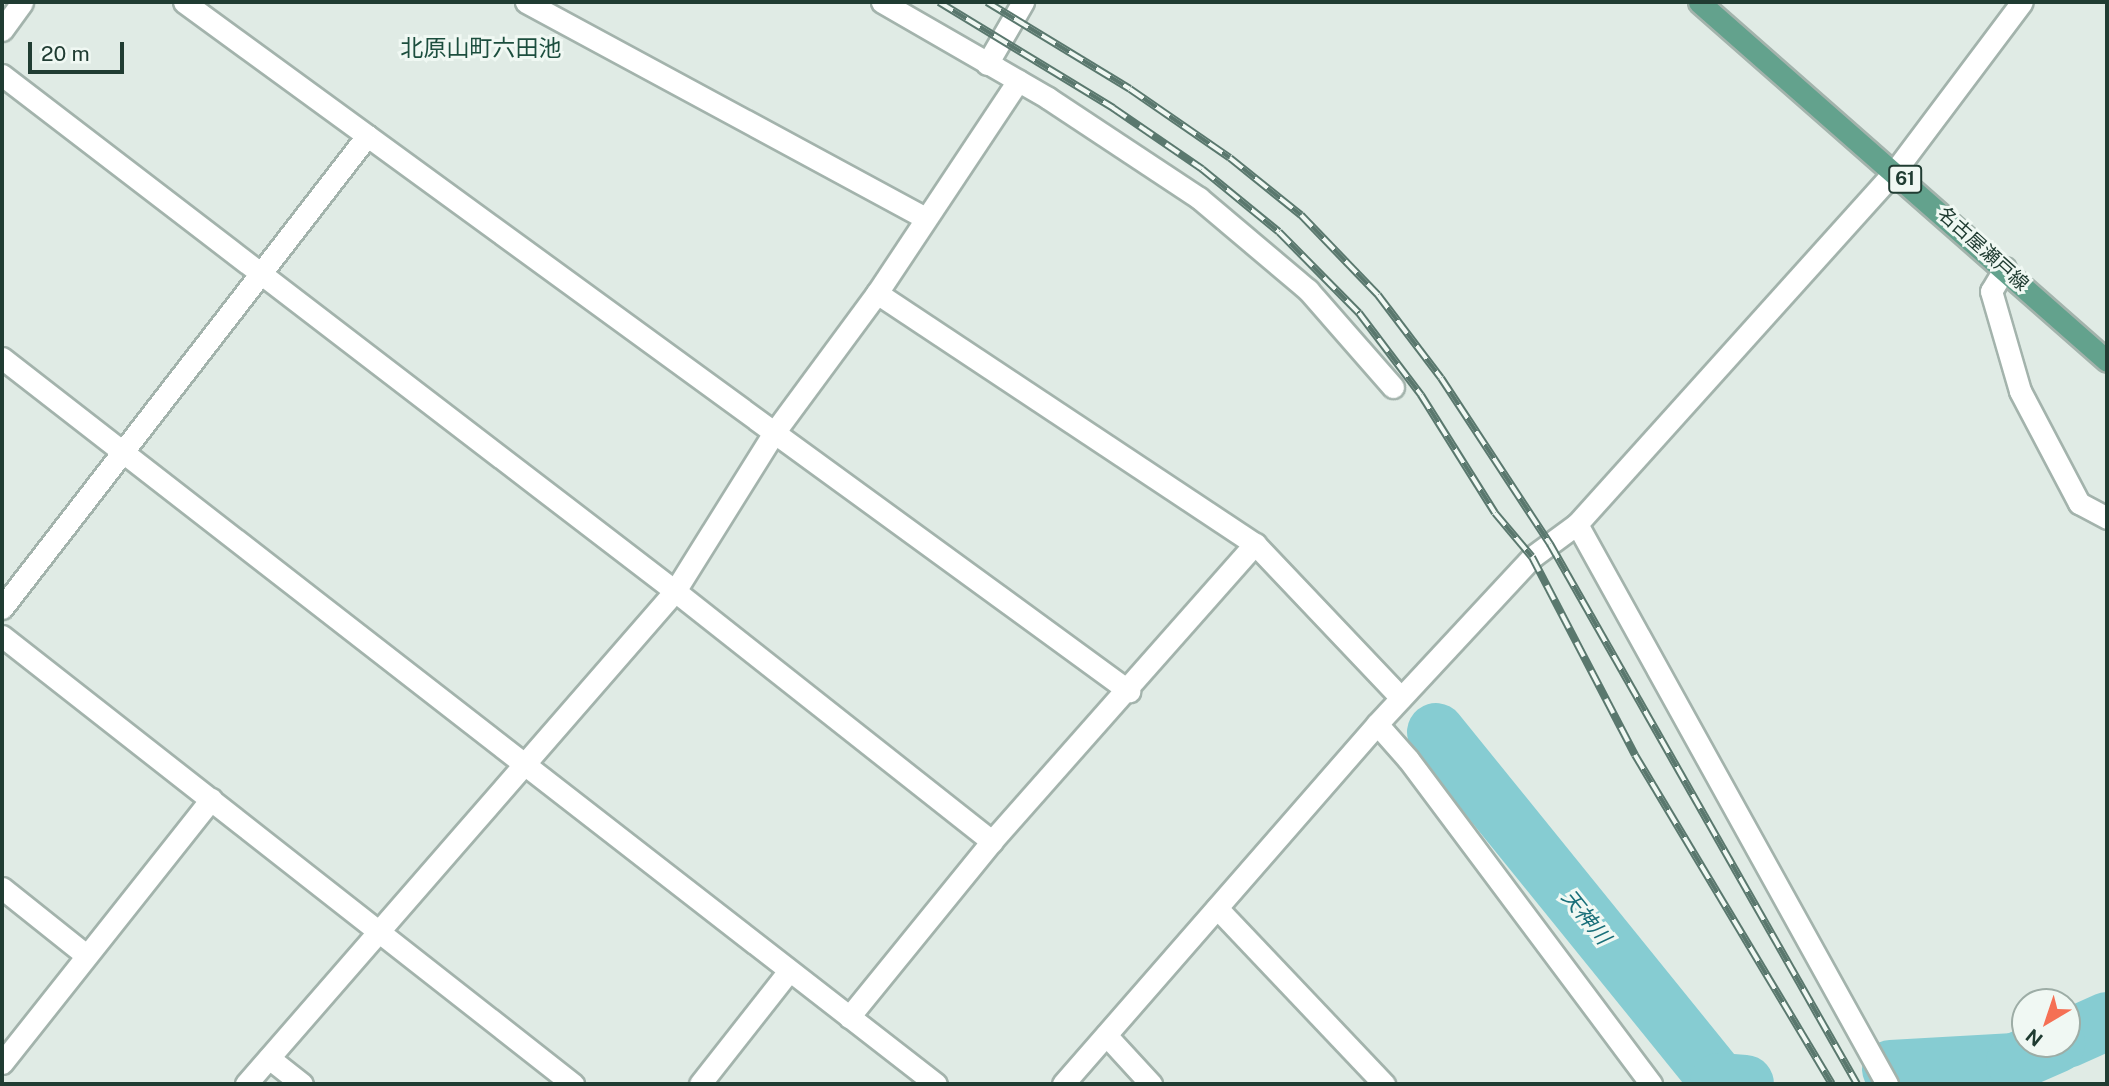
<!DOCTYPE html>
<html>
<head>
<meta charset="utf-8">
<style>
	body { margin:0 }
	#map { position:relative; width:2109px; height:1086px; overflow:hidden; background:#e0ebe5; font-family:"Public Sans","Noto Sans JP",sans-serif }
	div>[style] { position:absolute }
	.river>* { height:58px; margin:-29px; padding:0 29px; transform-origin:29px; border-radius:29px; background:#86ccd2 }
	.roads { filter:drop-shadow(2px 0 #a3b3ac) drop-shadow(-2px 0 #a3b3ac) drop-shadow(0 2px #a3b3ac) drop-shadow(0 -2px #a3b3ac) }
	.minor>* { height:21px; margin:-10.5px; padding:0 10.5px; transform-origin:10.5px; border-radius:10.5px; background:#fff }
	.major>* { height:21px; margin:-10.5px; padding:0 10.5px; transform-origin:10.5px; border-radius:10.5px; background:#63a28d }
	.rail>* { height:8px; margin-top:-4px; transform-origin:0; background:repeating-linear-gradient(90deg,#f0f8f3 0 16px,#5a786e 0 32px); box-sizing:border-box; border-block:2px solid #5a786e }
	span { translate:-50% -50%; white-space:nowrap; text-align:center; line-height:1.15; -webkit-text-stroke:6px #f0f8f3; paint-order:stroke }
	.shield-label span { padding:2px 5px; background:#f0f8f3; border:2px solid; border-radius:5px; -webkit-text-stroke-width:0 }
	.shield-label { font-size:18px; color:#203c32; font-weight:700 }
	.street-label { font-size:19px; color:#203c32 }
	.water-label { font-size:21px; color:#196f79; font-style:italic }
	.quarter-label { font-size:23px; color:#1c4e3e }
	.frame { position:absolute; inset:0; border:4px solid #203c32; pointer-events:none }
	.north { position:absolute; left:2011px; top:988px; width:70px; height:70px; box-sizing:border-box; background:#f0f8f3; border:2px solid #9dada6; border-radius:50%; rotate:219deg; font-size:19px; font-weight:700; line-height:28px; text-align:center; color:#203c32 }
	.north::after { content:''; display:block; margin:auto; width:24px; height:32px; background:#f57054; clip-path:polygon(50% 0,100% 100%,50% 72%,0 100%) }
	.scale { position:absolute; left:28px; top:42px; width:96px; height:32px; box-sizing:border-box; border:4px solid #203c32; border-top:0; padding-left:9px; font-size:21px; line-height:24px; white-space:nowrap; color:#203c32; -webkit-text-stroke:5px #f0f8f3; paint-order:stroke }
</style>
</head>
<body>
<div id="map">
	<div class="river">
		<i style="left:1436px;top:732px;width:450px;rotate:51deg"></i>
		<i style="left:1719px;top:1082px;width:26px;rotate:4deg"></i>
		<i style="left:2067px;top:1039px;width:44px;rotate:-24.2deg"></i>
		<i style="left:1891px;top:1069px;width:124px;rotate:-3.2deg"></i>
		<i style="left:2015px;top:1062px;width:45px;rotate:-23.7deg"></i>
	</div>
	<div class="roads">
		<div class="minor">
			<i style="left:184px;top:2px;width:1170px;rotate:36.1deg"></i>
			<i style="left:526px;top:2px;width:454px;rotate:28.4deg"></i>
			<i style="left:882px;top:2px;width:192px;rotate:30deg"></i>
			<i style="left:1048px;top:98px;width:181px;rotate:33.5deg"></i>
			<i style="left:1199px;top:198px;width:143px;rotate:40.2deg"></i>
			<i style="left:1308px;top:290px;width:129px;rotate:48.8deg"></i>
			<i style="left:2px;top:30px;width:34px;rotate:-54deg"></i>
			<i style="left:987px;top:64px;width:72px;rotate:-59.9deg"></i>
			<i style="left:2px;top:75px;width:848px;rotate:37.48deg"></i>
			<i style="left:675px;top:591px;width:404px;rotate:38.3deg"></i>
			<i style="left:2005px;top:268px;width:27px;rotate:121deg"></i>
			<i style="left:1991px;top:291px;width:104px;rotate:73.8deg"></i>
			<i style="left:2020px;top:391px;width:127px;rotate:62.2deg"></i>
			<i style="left:2079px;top:503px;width:32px;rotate:28deg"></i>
			<i style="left:877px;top:293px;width:454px;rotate:33.6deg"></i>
			<i style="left:1255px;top:544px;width:212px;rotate:46.5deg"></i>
			<i style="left:2px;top:358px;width:1183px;rotate:37.86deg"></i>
			<i style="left:1577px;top:524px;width:640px;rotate:61.03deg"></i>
			<i style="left:2px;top:608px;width:597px;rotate:-52.29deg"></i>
			<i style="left:2px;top:636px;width:726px;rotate:38.12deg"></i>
			<i style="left:1377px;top:724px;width:47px;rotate:48.5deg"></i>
			<i style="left:1408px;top:759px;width:406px;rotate:53.2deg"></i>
			<i style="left:2px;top:888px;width:107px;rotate:38.6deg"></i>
			<i style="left:1217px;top:908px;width:243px;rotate:46.5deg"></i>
			<i style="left:849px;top:1017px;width:227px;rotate:-50.9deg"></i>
			<i style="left:992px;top:841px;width:397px;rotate:-48.5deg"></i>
			<i style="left:1106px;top:1035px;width:67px;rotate:47.4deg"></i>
			<i style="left:269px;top:1058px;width:42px;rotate:38.2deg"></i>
			<i style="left:2px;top:1063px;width:337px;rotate:-51.6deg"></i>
			<i style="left:246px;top:1084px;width:654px;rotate:-48.97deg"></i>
			<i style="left:675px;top:591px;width:185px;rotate:-58deg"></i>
			<i style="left:773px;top:434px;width:175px;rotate:-53.6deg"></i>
			<i style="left:877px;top:293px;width:255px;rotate:-56.4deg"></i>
			<i style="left:700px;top:1084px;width:144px;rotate:-51.8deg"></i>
			<i style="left:1063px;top:1084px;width:478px;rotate:-48.9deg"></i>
			<i style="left:1377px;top:724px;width:228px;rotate:-47.1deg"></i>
			<i style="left:1532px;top:557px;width:56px;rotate:-36.3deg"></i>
			<i style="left:1577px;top:524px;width:475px;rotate:-48deg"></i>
			<i style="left:1895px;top:171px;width:211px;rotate:-53.1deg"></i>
		</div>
		<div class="major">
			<i style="left:1699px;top:2px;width:543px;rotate:41.34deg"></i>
		</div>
	</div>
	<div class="rail">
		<i style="left:939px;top:2px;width:204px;rotate:31.3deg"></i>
		<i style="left:1113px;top:108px;width:108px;rotate:34.4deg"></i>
		<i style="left:1202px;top:169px;width:99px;rotate:39.3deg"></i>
		<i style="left:1279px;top:232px;width:114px;rotate:45.4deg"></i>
		<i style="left:1359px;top:313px;width:103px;rotate:52.9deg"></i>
		<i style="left:1421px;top:395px;width:139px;rotate:57.9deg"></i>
		<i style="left:1495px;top:513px;width:57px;rotate:49.9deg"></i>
		<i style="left:1532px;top:557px;width:223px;rotate:62.5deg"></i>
		<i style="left:1635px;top:755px;width:383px;rotate:59.1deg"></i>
		<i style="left:987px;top:2px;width:167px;rotate:31.3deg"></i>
		<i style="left:1130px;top:89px;width:121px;rotate:34.6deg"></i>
		<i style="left:1230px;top:158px;width:91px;rotate:38.8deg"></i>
		<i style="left:1301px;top:215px;width:111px;rotate:46.1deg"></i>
		<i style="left:1378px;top:295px;width:104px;rotate:52.8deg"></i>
		<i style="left:1441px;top:378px;width:199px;rotate:56.7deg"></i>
		<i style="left:1550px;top:544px;width:621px;rotate:60.38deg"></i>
	</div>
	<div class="shield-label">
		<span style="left:1905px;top:179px">61</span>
	</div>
	<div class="street-label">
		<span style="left:1983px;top:249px;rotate:42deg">名古屋瀬戸線</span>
	</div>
	<div class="water-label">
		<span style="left:1586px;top:917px;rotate:51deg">天神川</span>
	</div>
	<div class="quarter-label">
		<span style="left:481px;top:48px">北原山町六田池</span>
	</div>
	<div class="frame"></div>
	<div class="north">N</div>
	<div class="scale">20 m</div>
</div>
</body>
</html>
